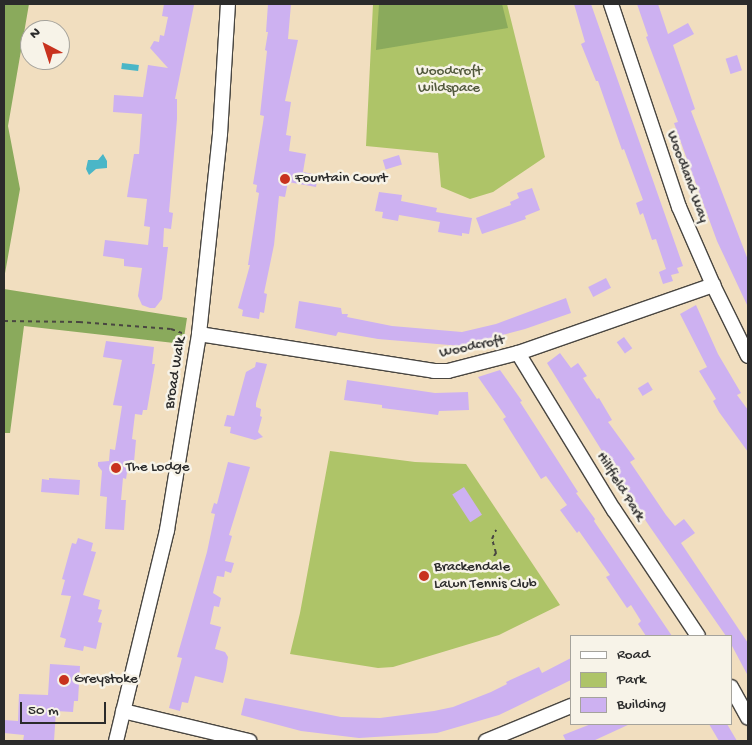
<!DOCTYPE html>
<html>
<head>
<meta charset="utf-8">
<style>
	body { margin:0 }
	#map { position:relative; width:752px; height:745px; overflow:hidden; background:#f1debf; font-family:"Gochi Hand",sans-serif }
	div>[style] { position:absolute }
	.green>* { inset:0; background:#aec468 }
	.forest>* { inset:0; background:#8aaa5c }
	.water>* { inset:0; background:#4ab6c7; transform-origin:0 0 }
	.building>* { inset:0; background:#cdb1f1; transform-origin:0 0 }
	.path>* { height:2px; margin-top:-1px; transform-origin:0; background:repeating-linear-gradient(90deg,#494641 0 4px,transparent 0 8px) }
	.roads { filter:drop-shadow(1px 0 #494641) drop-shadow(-1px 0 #494641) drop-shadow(0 1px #494641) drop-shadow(0 -1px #494641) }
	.minor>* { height:14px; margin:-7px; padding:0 7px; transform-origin:7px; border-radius:7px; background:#fff }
	.dots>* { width:14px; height:14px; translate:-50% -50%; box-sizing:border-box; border:2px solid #f7f3e8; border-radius:50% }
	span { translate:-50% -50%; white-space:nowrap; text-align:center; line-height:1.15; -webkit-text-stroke:5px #f7f3e8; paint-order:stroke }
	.park-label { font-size:15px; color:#52593d }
	.street-label { font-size:15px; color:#2b2b2b }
	.poi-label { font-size:15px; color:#2b2b2b }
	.left { translate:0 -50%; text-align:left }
	.frame { position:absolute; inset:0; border:5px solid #2b2b2b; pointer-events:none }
	.legend { position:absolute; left:570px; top:635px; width:162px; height:90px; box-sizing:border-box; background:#f7f3e8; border:1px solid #a5a39c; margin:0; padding:6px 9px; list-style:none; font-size:15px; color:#2b2b2b }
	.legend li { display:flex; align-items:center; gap:10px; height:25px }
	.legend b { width:25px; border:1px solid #a5a39c }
	.north { position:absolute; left:20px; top:20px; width:50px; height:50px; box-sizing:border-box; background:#f7f3e8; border:1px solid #a5a39c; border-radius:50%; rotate:320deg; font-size:14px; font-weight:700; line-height:20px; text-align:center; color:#2b2b2b }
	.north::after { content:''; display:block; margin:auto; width:18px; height:22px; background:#c8321e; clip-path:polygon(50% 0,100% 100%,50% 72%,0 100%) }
	.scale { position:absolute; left:20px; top:702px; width:86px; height:22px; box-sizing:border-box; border:2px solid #2b2b2b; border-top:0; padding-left:6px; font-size:15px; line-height:18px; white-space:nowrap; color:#2b2b2b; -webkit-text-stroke:4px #f7f3e8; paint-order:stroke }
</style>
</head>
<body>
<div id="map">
	<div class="green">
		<i style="clip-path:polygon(373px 4px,507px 4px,545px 157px,493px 192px,470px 199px,441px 187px,438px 153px,366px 146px)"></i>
		<i style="clip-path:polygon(330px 451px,415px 462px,466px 464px,560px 605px,499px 635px,393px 667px,378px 668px,290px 654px,300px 613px)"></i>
	</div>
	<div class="forest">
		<i style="clip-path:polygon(4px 4px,29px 4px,8px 126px,20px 189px,4px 279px)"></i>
		<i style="clip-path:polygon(379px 4px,502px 4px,508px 28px,376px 50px)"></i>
		<i style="clip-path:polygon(4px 289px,187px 318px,183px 344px,24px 326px,10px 433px,4px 433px)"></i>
	</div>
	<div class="water">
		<i style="left:122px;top:63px;width:17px;height:6px;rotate:7deg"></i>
		<i style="clip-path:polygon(103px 154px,107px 161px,107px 168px,96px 169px,89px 175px,86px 169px,88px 160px,98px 160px)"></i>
	</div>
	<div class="building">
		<i style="clip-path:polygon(164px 4px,194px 5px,175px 99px,177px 99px,177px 119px,169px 212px,173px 213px,171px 229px,164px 228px,163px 247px,168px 247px,162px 299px,155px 308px,150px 308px,142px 305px,138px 296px,142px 268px,124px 266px,124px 259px,103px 256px,105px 240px,148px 245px,150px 227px,144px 226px,147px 199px,127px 197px,134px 154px,139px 154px,142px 114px,113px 112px,114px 95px,143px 97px,148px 65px,168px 68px,150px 48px,154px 41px,159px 42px,160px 35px,164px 36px,168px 17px,162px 16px)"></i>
		<i style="clip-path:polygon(268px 4px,291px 4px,288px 39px,298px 40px,285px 101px,291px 102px,286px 135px,291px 136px,289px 151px,306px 154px,303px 172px,318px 175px,316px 187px,288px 182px,285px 197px,279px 196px,274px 245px,264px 293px,267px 294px,264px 313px,260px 312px,259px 319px,242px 316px,243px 310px,238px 308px,250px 265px,248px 265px,259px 193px,256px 192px,257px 185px,253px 184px,263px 123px,264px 116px,260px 115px,267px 51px,265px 50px,268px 32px,266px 32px)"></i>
		<i style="clip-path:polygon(574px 4px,591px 4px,683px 266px,677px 268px,679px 273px,671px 275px,673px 281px,663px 284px,659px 272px,666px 269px,656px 239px,652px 240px,643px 213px,640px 215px,636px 203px,643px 200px,624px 149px,622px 150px,598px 81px,596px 81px,581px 44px,585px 42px)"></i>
		<i style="clip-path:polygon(637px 4px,658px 4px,668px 34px,688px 23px,694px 34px,673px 45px,695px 109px,691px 111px,748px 260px,748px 307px,717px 241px,688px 162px,674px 123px,678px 122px,646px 37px,648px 36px)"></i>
		<i style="left:737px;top:55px;width:16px;height:12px;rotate:72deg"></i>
		<i style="left:399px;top:155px;width:10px;height:17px;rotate:73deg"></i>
		<i style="clip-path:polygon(532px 188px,540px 210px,525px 216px,526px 219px,482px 234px,476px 218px,511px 205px,510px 202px,519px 198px,517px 193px)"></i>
		<i style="clip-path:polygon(379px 192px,402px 195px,401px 201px,437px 208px,436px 212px,472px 218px,469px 234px,462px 233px,462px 236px,438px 232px,440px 222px,399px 215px,398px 221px,382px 218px,383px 212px,375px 211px)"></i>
		<i style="left:606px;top:278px;width:11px;height:20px;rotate:63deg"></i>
		<i style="clip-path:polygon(566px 298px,571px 313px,525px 329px,461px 346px,378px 339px,338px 332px,336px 336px,295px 328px,299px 301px,341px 308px,342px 314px,348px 314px,347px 317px,392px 326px,462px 332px,496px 324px)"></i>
		<i style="clip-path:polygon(696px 305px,718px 354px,741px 393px,737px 395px,748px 410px,748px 452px,719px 412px,713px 401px,716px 399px,699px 371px,707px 367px,680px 314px)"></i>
		<i style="left:624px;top:337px;width:14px;height:9px;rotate:54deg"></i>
		<i style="clip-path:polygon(106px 341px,154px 347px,152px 364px,155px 364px,147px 410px,143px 410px,142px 415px,135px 414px,132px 439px,136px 440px,133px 473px,127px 473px,126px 479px,123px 478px,121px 500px,126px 500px,124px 530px,105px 529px,107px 497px,100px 496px,102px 471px,98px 466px,98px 462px,109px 461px,110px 449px,115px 450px,122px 406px,113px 405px,122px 360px,103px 357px)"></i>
		<i style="clip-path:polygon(560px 353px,571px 368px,578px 363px,587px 376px,583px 378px,597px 399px,599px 398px,612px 420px,608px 422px,635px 459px,630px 462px,666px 515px,675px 526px,684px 519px,695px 533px,681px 543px,748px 643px,748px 676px,731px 644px,731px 636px,726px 636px,650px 527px,605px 460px,607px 459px,547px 363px)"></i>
		<i style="clip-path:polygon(256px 362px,267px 364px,256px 403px,256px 407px,261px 409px,260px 416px,262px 417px,258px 432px,263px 437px,255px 440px,230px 433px,231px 427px,224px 426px,227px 415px,234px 416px,246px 372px,255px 367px)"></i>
		<i style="clip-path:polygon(500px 370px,522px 401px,520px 402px,578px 492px,576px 493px,595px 519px,594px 521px,672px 636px,646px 636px,638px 624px,641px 621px,631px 605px,627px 608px,606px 577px,610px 575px,579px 531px,577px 533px,560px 510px,567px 505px,546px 476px,541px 479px,503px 419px,506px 417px,478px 377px)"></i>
		<i style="clip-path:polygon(347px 380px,435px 393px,468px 392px,469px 410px,439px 411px,438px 415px,382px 408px,382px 405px,344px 400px)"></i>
		<i style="left:648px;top:382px;width:9px;height:12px;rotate:58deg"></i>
		<i style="clip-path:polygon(228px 462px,250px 467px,229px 535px,232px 536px,225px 561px,234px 563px,231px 573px,225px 571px,224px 577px,217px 576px,213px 593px,221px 598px,219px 607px,214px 606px,210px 624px,221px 627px,215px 649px,225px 652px,228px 657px,226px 670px,223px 683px,195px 676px,188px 703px,182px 702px,180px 711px,169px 708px,182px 658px,177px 657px,207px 552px,215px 514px,211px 513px,214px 503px,217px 504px)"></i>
		<i style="clip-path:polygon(49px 478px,80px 480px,79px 495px,41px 492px,42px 479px,49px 480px)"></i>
		<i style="left:464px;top:487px;width:33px;height:14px;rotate:57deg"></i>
		<i style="clip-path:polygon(78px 538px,93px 543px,91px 551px,96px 552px,83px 595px,100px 600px,98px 609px,102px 610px,98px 622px,102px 623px,96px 649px,84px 646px,83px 651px,64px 647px,66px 639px,60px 637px,71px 596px,61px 595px,65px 580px,62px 579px,72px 543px,76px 544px)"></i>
		<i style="clip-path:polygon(571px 658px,571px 680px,499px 715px,437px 733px,359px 738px,301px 731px,241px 715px,245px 698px,341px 717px,380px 718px,434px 711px,453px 707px,491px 692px,507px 684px,506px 682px,539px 667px,542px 673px)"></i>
		<i style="clip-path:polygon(50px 664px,80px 666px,78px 701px,74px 701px,73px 712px,56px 711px,54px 741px,23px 741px,24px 735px,4px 733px,4px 720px,18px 721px,19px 694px,48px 695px)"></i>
		<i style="clip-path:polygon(591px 724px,630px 724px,593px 741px,566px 741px,563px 735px)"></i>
		<i style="clip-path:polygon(709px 724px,727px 724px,737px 741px,719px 741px)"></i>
	</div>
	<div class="path">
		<i style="left:4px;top:321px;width:75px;rotate:0.8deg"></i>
		<i style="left:79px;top:322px;width:92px;rotate:4.4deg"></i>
		<i style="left:171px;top:329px;width:15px;rotate:20deg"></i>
		<i style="left:494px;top:556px;width:4px;rotate:-56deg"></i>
		<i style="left:496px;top:553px;width:15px;rotate:-106deg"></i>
		<i style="left:492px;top:539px;width:10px;rotate:-66deg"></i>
	</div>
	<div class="roads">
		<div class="minor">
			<i style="left:611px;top:4px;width:214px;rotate:71.5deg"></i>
			<i style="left:679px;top:207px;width:85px;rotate:66.4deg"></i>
			<i style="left:713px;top:285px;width:79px;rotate:63.8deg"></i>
			<i style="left:199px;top:334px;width:238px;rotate:8.9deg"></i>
			<i style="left:434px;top:371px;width:14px"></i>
			<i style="left:448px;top:371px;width:72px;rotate:-14.4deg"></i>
			<i style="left:518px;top:353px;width:207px;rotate:-19.2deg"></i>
			<i style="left:518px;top:353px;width:184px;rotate:58.6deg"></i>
			<i style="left:614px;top:510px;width:151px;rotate:56.3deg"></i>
			<i style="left:731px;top:687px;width:35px;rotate:61deg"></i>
			<i style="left:123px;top:711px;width:130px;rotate:13.4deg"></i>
			<i style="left:116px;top:741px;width:217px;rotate:-76.4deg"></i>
			<i style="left:167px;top:530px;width:199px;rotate:-80.7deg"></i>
			<i style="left:199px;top:334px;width:201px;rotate:-84deg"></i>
			<i style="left:220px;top:134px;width:130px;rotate:-86.5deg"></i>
			<i style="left:486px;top:741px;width:92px;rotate:-22.4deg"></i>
		</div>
	</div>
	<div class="dots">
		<i style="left:285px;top:179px;background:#c8321e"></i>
		<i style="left:116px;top:468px;background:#c8321e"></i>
		<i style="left:424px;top:576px;background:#c8321e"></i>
		<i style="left:64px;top:680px;background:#c8321e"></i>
	</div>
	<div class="park-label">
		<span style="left:449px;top:80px">Woodcroft<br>Wildspace</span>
	</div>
	<div class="street-label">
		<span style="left:687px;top:177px;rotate:70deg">Woodland Way</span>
		<span style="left:472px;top:347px;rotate:-12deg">Woodcroft</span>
		<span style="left:176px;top:373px;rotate:-81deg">Broad Walk</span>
		<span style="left:620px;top:487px;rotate:58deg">Hillfield Park</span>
	</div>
	<div class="poi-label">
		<span class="left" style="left:295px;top:179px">Fountain Court</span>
		<span class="left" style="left:126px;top:468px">The Lodge</span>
		<span class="left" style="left:434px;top:576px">Brackendale<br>Lawn Tennis Club</span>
		<span class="left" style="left:74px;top:680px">Greystoke</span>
	</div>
	<div class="frame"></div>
	<ul class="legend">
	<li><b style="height:6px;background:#fff"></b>Road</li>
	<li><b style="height:14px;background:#aec468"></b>Park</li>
	<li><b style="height:14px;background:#cdb1f1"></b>Building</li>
	</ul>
	<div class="north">N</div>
	<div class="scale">50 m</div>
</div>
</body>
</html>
